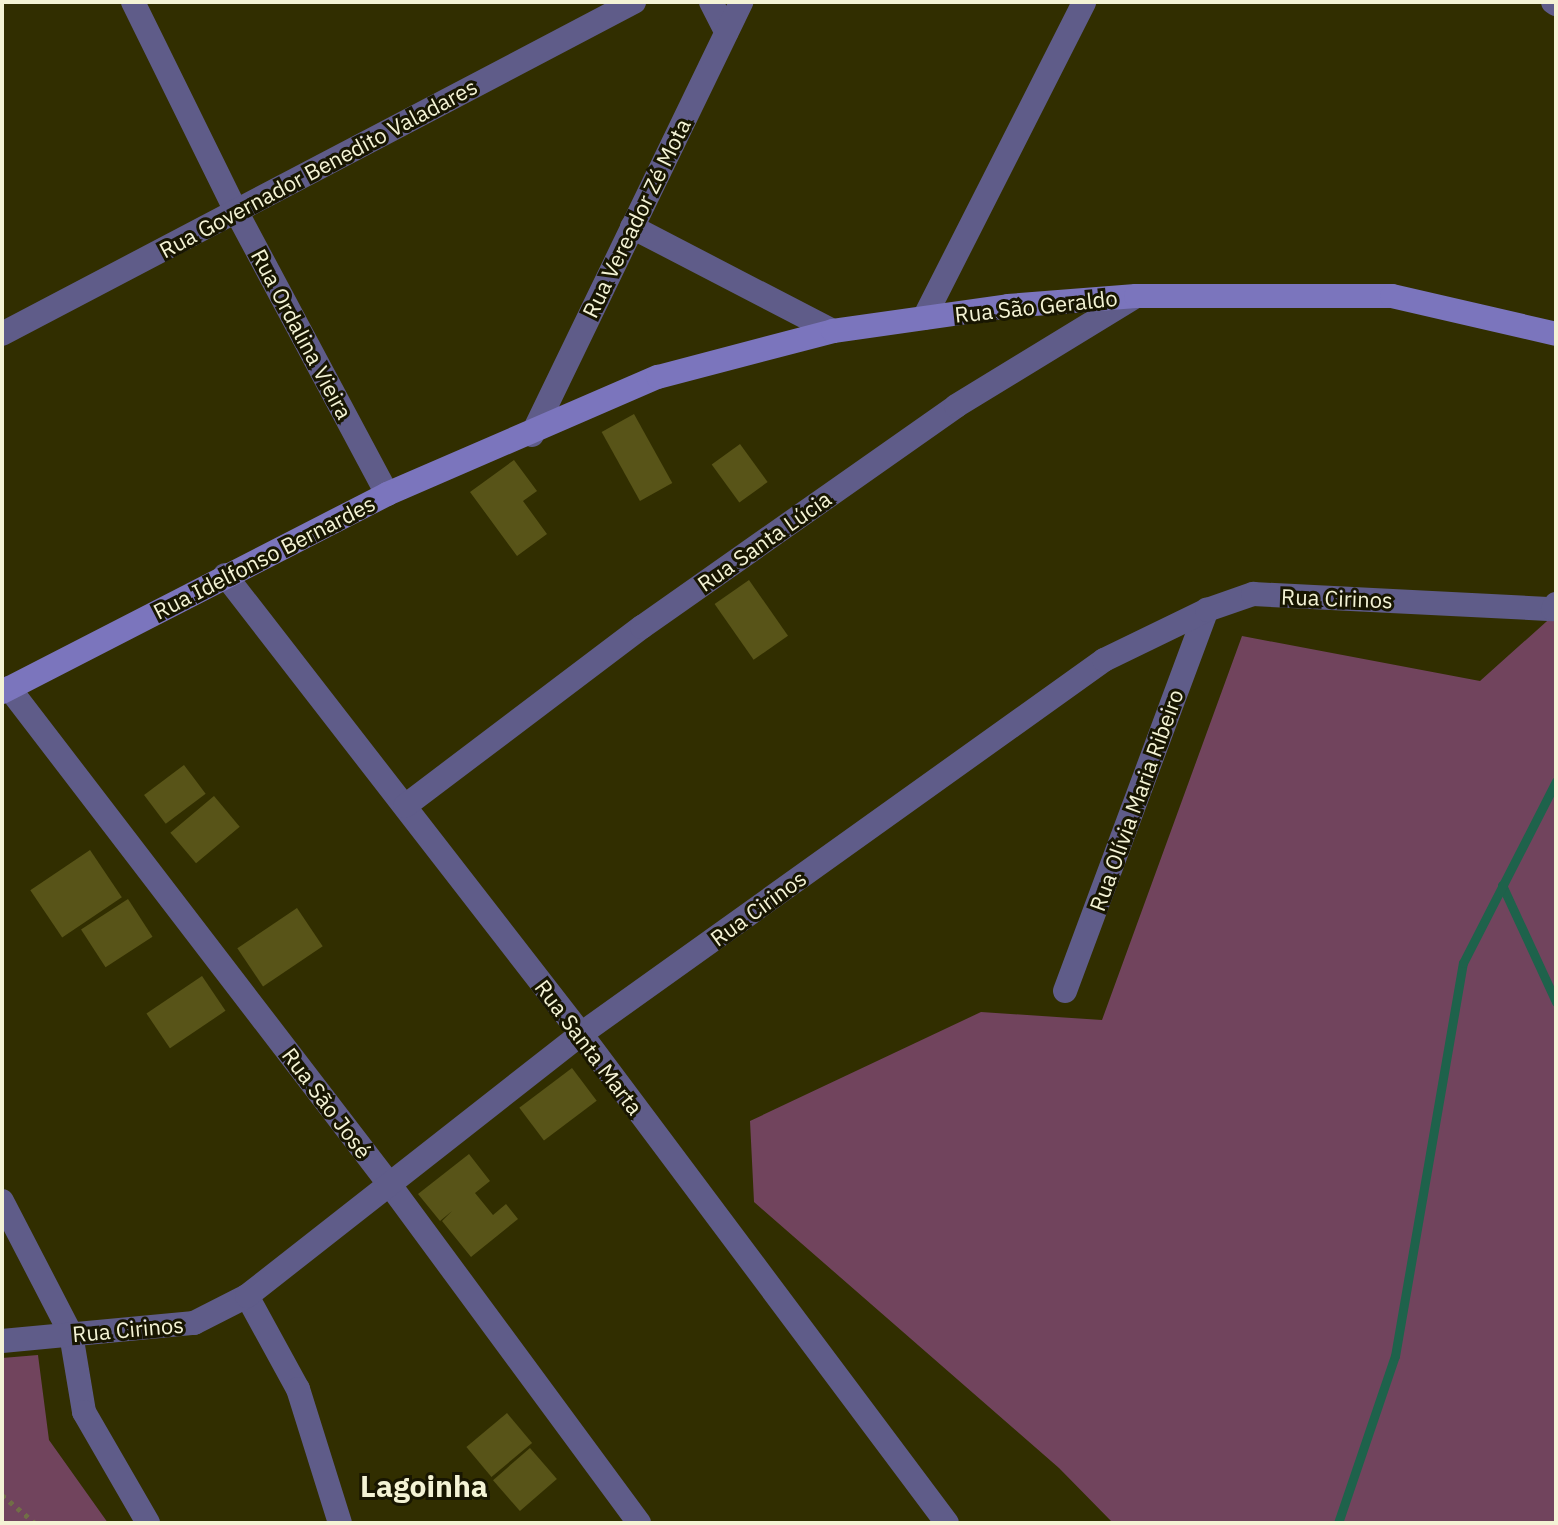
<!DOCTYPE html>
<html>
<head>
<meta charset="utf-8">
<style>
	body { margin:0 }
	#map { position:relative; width:1558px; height:1525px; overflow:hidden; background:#312e00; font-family:"IBM Plex Sans",sans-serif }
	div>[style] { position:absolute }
	.green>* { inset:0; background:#71445d }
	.stream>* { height:9px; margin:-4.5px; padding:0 4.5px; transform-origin:4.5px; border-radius:4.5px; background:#1e624b }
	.building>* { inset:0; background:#585418; transform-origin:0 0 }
	.path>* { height:5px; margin-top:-2.5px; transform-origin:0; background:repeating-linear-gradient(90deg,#716e46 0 4px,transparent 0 10px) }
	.street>* { height:24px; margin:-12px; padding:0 12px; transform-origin:12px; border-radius:12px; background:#5f5c89 }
	.secondary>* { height:24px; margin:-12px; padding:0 12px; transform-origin:12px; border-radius:12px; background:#7b75bd }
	span { translate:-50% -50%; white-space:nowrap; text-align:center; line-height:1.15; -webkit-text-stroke:6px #181601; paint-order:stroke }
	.street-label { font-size:22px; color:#f4f3d5 }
	.district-label { font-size:30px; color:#f4f3d5; font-weight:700 }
	.frame { position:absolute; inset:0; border:4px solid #f4f3d5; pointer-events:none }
</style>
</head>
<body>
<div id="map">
	<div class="green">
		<i style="clip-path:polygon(1556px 613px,1556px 1523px,1113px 1523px,1059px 1468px,754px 1202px,750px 1121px,981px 1012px,1102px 1020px,1242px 636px,1480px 681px)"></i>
		<i style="clip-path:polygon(38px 1355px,49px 1440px,108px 1523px,2px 1523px,2px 1358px)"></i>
	</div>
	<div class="stream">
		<i style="left:1502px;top:885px;width:129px;rotate:65.2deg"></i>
		<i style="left:1338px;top:1523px;width:176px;rotate:-71.2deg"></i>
		<i style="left:1395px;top:1356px;width:399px;rotate:-80.2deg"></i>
		<i style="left:1463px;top:963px;width:204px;rotate:-62.9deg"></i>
	</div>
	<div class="building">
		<i style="left:634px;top:414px;width:79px;height:37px;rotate:61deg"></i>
		<i style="left:740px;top:444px;width:47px;height:35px;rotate:54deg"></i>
		<i style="clip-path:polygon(514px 460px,537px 491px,523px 501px,547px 534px,517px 556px,470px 492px)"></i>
		<i style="left:749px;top:580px;width:68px;height:42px;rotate:55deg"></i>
		<i style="left:184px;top:765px;width:36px;height:50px;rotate:53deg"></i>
		<i style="left:214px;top:796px;width:40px;height:57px;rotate:50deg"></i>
		<i style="left:90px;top:850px;width:57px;height:72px;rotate:56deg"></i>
		<i style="left:128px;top:899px;width:45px;height:56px;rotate:57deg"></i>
		<i style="left:297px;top:908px;width:46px;height:72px;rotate:56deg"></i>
		<i style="left:202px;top:976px;width:42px;height:67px;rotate:56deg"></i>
		<i style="left:572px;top:1068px;width:41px;height:66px;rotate:53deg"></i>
		<i style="clip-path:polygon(469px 1154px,490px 1181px,475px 1193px,493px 1215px,506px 1204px,518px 1219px,471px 1257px,442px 1221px,452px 1211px,440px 1221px,418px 1194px)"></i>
		<i style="left:507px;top:1413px;width:39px;height:53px;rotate:50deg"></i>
		<i style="left:530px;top:1448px;width:41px;height:49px;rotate:49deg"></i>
	</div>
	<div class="path">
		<i style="left:2px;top:1495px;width:43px;rotate:40.3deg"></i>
	</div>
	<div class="street">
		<i style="left:133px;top:2px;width:233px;rotate:63.8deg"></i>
		<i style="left:236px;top:211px;width:321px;rotate:61.9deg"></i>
		<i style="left:711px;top:2px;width:34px;rotate:63deg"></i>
		<i style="left:1553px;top:2px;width:4px;rotate:34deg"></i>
		<i style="left:632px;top:227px;width:226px;rotate:27.4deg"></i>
		<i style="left:924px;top:318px;width:354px;rotate:-63.1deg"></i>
		<i style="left:2px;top:334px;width:714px;rotate:-27.71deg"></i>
		<i style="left:532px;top:435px;width:481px;rotate:-64.2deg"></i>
		<i style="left:225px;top:575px;width:581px;rotate:52.2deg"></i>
		<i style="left:581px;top:1034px;width:611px;rotate:53.19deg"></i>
		<i style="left:9px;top:688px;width:626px;rotate:52.53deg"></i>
		<i style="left:390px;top:1185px;width:420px;rotate:53.6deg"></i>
		<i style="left:405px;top:806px;width:297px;rotate:-37.1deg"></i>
		<i style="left:642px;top:627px;width:384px;rotate:-35.1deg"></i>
		<i style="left:956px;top:406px;width:211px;rotate:-31.4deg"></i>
		<i style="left:1065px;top:991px;width:407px;rotate:-69.6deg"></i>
		<i style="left:2px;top:1201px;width:150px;rotate:62.6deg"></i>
		<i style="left:71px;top:1334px;width:79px;rotate:80.5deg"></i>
		<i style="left:84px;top:1412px;width:128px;rotate:60deg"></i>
		<i style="left:247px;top:1296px;width:106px;rotate:61.3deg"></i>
		<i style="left:298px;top:1389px;width:140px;rotate:72.6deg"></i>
		<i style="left:2px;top:1341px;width:193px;rotate:-5.4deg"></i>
		<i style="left:194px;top:1323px;width:59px;rotate:-27deg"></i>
		<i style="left:247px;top:1296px;width:424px;rotate:-38.1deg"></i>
		<i style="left:581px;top:1034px;width:643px;rotate:-35.57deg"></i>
		<i style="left:1104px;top:660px;width:114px;rotate:-25.9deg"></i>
		<i style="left:1207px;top:610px;width:49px;rotate:-19.2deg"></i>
		<i style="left:1253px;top:594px;width:300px;rotate:2.9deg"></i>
		<i style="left:1553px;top:609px;width:6px;rotate:-59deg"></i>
	</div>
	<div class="secondary">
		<i style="left:2px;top:692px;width:433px;rotate:-27.2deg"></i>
		<i style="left:387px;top:494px;width:295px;rotate:-23.4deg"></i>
		<i style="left:658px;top:377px;width:181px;rotate:-14.7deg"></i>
		<i style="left:833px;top:331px;width:177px;rotate:-8.1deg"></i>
		<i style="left:1008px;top:306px;width:128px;rotate:-4.5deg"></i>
		<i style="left:1136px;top:296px;width:256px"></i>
		<i style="left:1392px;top:296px;width:168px;rotate:13deg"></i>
	</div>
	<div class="street-label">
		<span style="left:318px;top:168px;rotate:-28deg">Rua Governador Benedito Valadares</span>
		<span style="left:636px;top:218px;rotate:-64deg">Rua Vereador Zé Mota</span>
		<span style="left:1036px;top:306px;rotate:-6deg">Rua São Geraldo</span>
		<span style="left:302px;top:334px;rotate:62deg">Rua Ordalina Vieira</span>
		<span style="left:764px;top:541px;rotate:-35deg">Rua Santa Lúcia</span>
		<span style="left:264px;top:557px;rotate:-27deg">Rua Idelfonso Bernardes</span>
		<span style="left:1337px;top:598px;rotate:2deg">Rua Cirinos</span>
		<span style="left:1136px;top:800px;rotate:-70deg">Rua Olívia Maria Ribeiro</span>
		<span style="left:758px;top:908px;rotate:-36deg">Rua Cirinos</span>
		<span style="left:589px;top:1047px;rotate:53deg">Rua Santa Marta</span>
		<span style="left:327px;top:1103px;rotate:53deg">Rua São José</span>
		<span style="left:128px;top:1329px;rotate:-5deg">Rua Cirinos</span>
	</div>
	<div class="district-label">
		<span style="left:424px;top:1486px">Lagoinha</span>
	</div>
	<div class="frame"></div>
</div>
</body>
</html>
